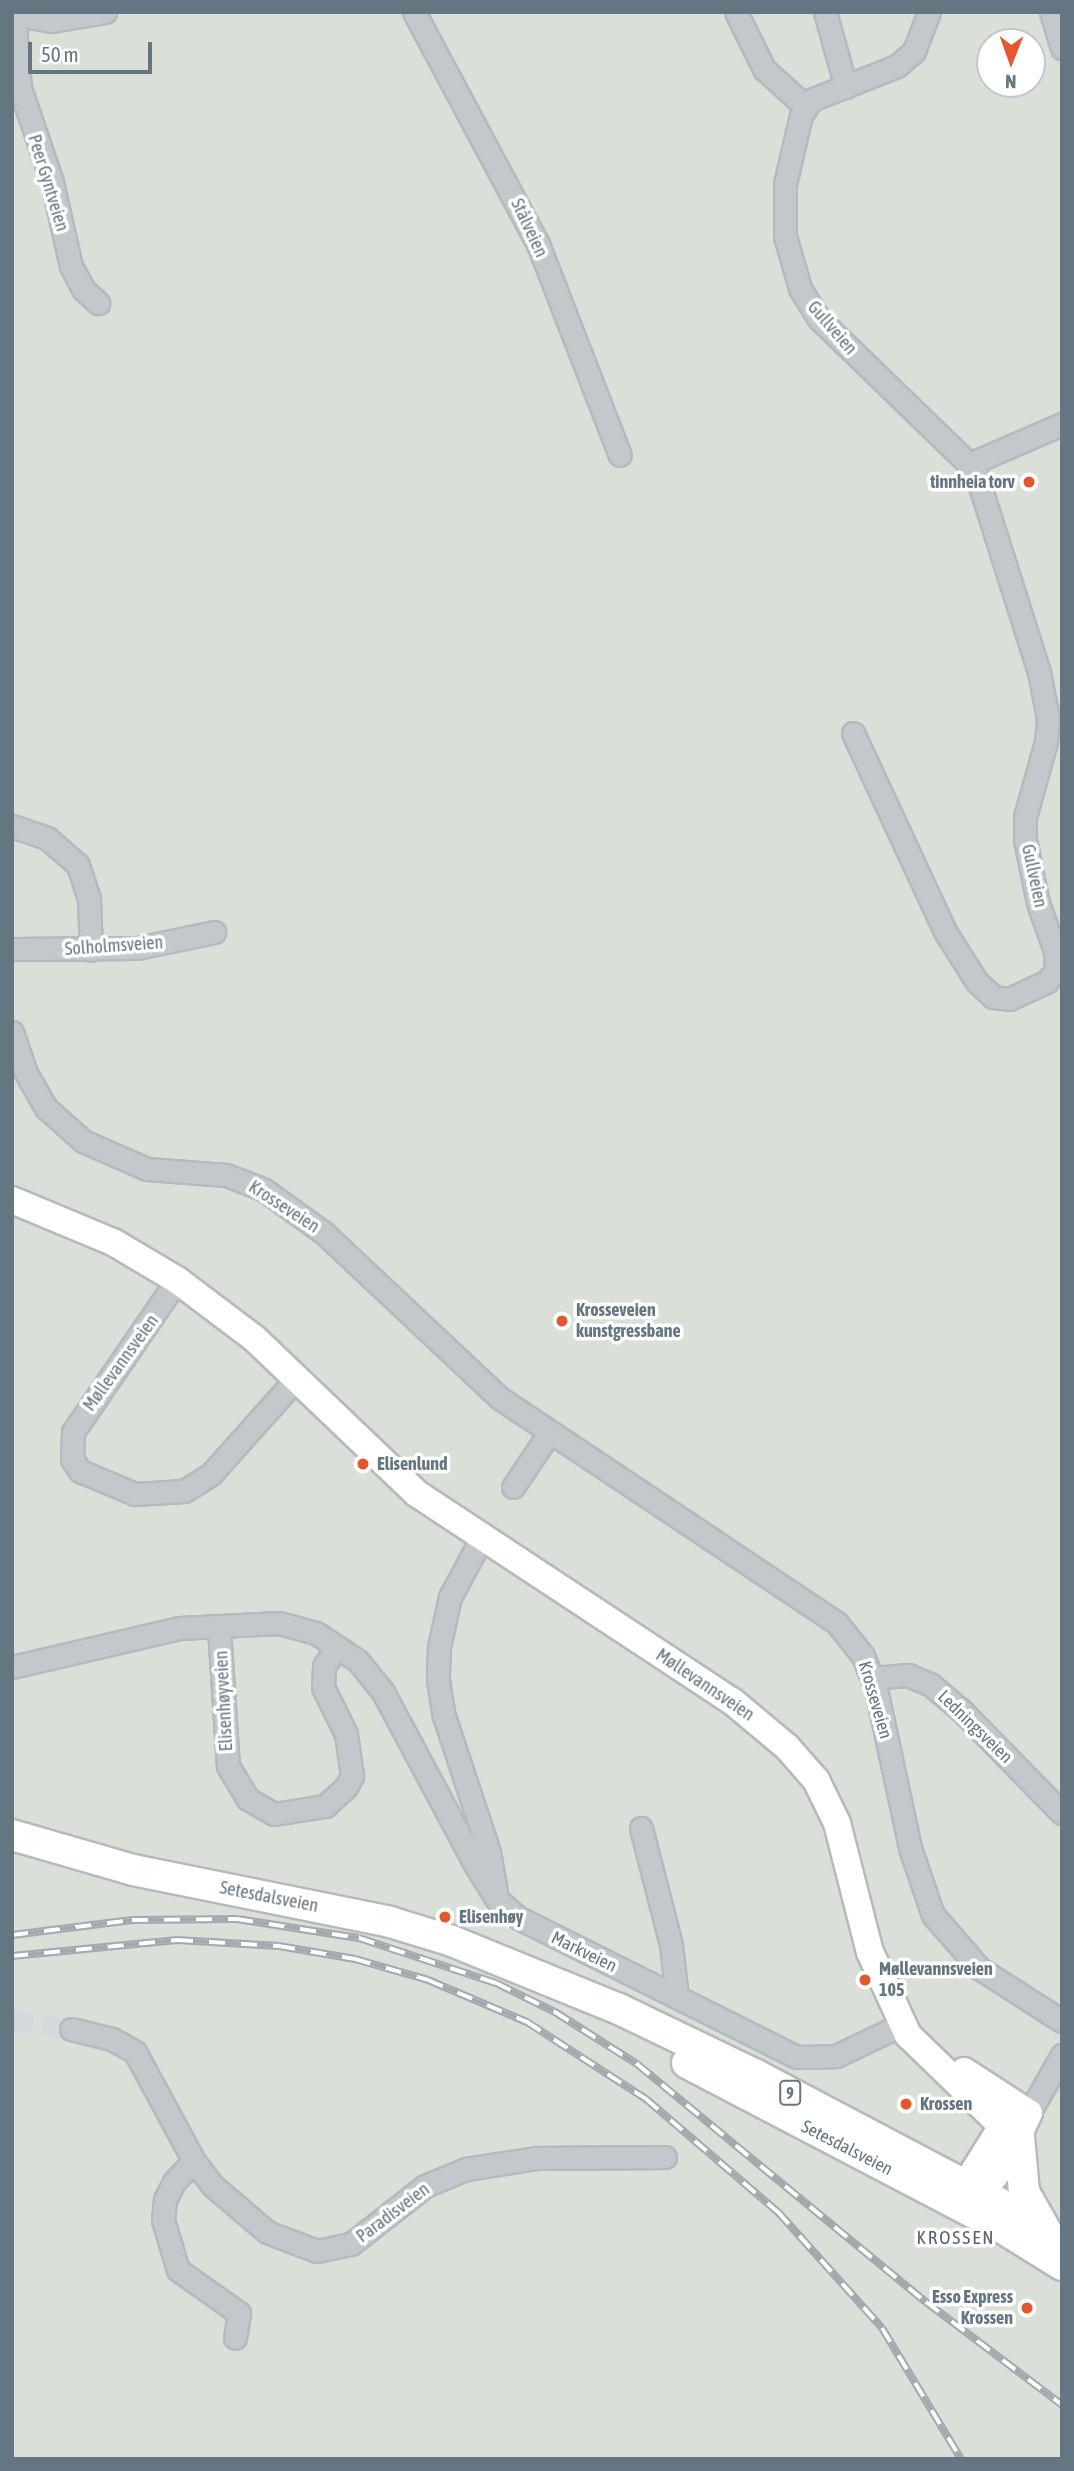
<!DOCTYPE html>
<html>
<head>
<meta charset="utf-8">
<style>
	body { margin:0 }
	#map { position:relative; width:1074px; height:2471px; overflow:hidden; background:#fafaf8; font-family:"Asap Condensed",sans-serif }
	div>[style] { position:absolute }
	.green>* { inset:0; background:#dadfd7 }
	.minor-tunnel>* { height:21px; margin-top:-10.5px; transform-origin:0; background:repeating-linear-gradient(90deg,#d5d9db 0 21px,transparent 0 31px) }
	.roads { filter:drop-shadow(2px 0 #b5babe) drop-shadow(-2px 0 #b5babe) drop-shadow(0 2px #b5babe) drop-shadow(0 -2px #b5babe) }
	.minor>* { height:21px; margin:-10.5px; padding:0 10.5px; transform-origin:10.5px; border-radius:10.5px; background:#c3c8cc }
	.major>* { height:26px; margin:-13px; padding:0 13px; transform-origin:13px; border-radius:13px; background:#fff }
	.highway>* { height:30px; margin:-15px; padding:0 15px; transform-origin:15px; border-radius:15px; background:#fff }
	.rail>* { height:8px; margin-top:-4px; transform-origin:0; background:repeating-linear-gradient(90deg,#fff 0 16px,#a2aab0 0 32px); box-sizing:border-box; border-block:2px solid #a2aab0 }
	.dots>* { width:19px; height:19px; translate:-50% -50%; box-sizing:border-box; border:4px solid #fff; border-radius:50% }
	span { translate:-50% -50%; white-space:nowrap; text-align:center; line-height:1.15; -webkit-text-stroke:7px #fff; paint-order:stroke }
	.shield-label span { padding:2px 5px; background:#fff; border:2px solid; border-radius:5px; -webkit-text-stroke-width:0 }
	.shield-label { font-size:16px; color:#657683; font-weight:700 }
	.street-label { font-size:18px; color:#657683 }
	.poi-label { font-size:18px; color:#657683; font-weight:700 }
	.right { translate:-100% -50%; text-align:right }
	.left { translate:0 -50%; text-align:left }
	.neighbourhood-label { font-size:19px; color:#57646e; letter-spacing:2px }
	.frame { position:absolute; inset:0; border:14px solid #657683; pointer-events:none }
	.north { position:absolute; left:976px; top:28px; width:70px; height:70px; box-sizing:border-box; background:#fff; border:2px solid #c1c8cd; border-radius:50%; rotate:181deg; font-size:19px; font-weight:700; line-height:28px; text-align:center; color:#657683 }
	.north::after { content:''; display:block; margin:auto; width:24px; height:32px; background:#e4572e; clip-path:polygon(50% 0,100% 100%,50% 72%,0 100%) }
	.scale { position:absolute; left:28px; top:42px; width:124px; height:32px; box-sizing:border-box; border:4px solid #657683; border-top:0; padding-left:9px; font-size:21px; line-height:24px; white-space:nowrap; color:#657683; -webkit-text-stroke:5px #fff; paint-order:stroke }
</style>
</head>
<body>
<div id="map">
	<div class="green">
		<i style="clip-path:polygon(evenodd,12px 12px,1062px 12px,1062px 2459px,12px 2459px,12px 12px,990px 42px,1032px 42px,1032px 84px,990px 84px,990px 42px)"></i>
	</div>
	<div class="minor-tunnel">
		<i style="left:12px;top:2020px;width:60px;rotate:8.7deg"></i>
	</div>
	<div class="roads">
		<div class="minor">
			<i style="left:14px;top:12px;width:76px;rotate:85.5deg"></i>
			<i style="left:20px;top:88px;width:99px;rotate:71.2deg"></i>
			<i style="left:52px;top:182px;width:86px;rotate:77.3deg"></i>
			<i style="left:71px;top:266px;width:26px;rotate:62deg"></i>
			<i style="left:83px;top:289px;width:21px;rotate:43deg"></i>
			<i style="left:414px;top:12px;width:263px;rotate:61.9deg"></i>
			<i style="left:538px;top:244px;width:226px;rotate:68.8deg"></i>
			<i style="left:736px;top:12px;width:64px;rotate:63.8deg"></i>
			<i style="left:764px;top:69px;width:57px;rotate:42.1deg"></i>
			<i style="left:825px;top:12px;width:78px;rotate:74.4deg"></i>
			<i style="left:1051px;top:12px;width:38px;rotate:73deg"></i>
			<i style="left:12px;top:14px;width:41px;rotate:9.9deg"></i>
			<i style="left:52px;top:21px;width:54px;rotate:-9.6deg"></i>
			<i style="left:972px;top:463px;width:98px;rotate:-23.4deg"></i>
			<i style="left:853px;top:733px;width:221px;rotate:65.1deg"></i>
			<i style="left:946px;top:933px;width:58px;rotate:57.7deg"></i>
			<i style="left:977px;top:982px;width:22px;rotate:43deg"></i>
			<i style="left:993px;top:997px;width:16px;rotate:7deg"></i>
			<i style="left:1009px;top:999px;width:41px;rotate:-24.7deg"></i>
			<i style="left:1046px;top:982px;width:13px;rotate:-48deg"></i>
			<i style="left:1055px;top:972px;width:18px;rotate:-87deg"></i>
			<i style="left:1056px;top:954px;width:54px;rotate:-109.4deg"></i>
			<i style="left:1038px;top:903px;width:65px;rotate:-101.5deg"></i>
			<i style="left:1025px;top:839px;width:22px;rotate:-90deg"></i>
			<i style="left:1025px;top:817px;width:78px;rotate:-74.4deg"></i>
			<i style="left:1046px;top:742px;width:24px;rotate:-85deg"></i>
			<i style="left:1048px;top:718px;width:47px;rotate:-101.1deg"></i>
			<i style="left:1039px;top:672px;width:212px;rotate:-107.6deg"></i>
			<i style="left:975px;top:470px;width:217px;rotate:-135.9deg"></i>
			<i style="left:819px;top:319px;width:36px;rotate:-122deg"></i>
			<i style="left:800px;top:288px;width:54px;rotate:-106.1deg"></i>
			<i style="left:785px;top:236px;width:52px;rotate:-90deg"></i>
			<i style="left:785px;top:184px;width:71px;rotate:-76.9deg"></i>
			<i style="left:801px;top:115px;width:18px;rotate:-56deg"></i>
			<i style="left:811px;top:100px;width:92px;rotate:-21.6deg"></i>
			<i style="left:897px;top:66px;width:23px;rotate:-41deg"></i>
			<i style="left:914px;top:51px;width:42px;rotate:-69deg"></i>
			<i style="left:12px;top:826px;width:37px;rotate:19deg"></i>
			<i style="left:47px;top:838px;width:41px;rotate:41.1deg"></i>
			<i style="left:78px;top:865px;width:36px;rotate:72deg"></i>
			<i style="left:89px;top:899px;width:51px;rotate:87.8deg"></i>
			<i style="left:12px;top:949px;width:125px;rotate:-0.5deg"></i>
			<i style="left:137px;top:948px;width:79px;rotate:-11.7deg"></i>
			<i style="left:12px;top:1032px;width:43px;rotate:71.1deg"></i>
			<i style="left:26px;top:1073px;width:40px;rotate:60.3deg"></i>
			<i style="left:46px;top:1108px;width:50px;rotate:41.7deg"></i>
			<i style="left:83px;top:1141px;width:70px;rotate:23.6deg"></i>
			<i style="left:147px;top:1169px;width:79px;rotate:4.3deg"></i>
			<i style="left:226px;top:1175px;width:40px;rotate:21deg"></i>
			<i style="left:263px;top:1189px;width:75px;rotate:35.8deg"></i>
			<i style="left:324px;top:1233px;width:243px;rotate:43.2deg"></i>
			<i style="left:501px;top:1399px;width:402px;rotate:33.7deg"></i>
			<i style="left:836px;top:1622px;width:43px;rotate:51.5deg"></i>
			<i style="left:863px;top:1656px;width:35px;rotate:68deg"></i>
			<i style="left:876px;top:1689px;width:163px;rotate:77.9deg"></i>
			<i style="left:910px;top:1848px;width:71px;rotate:71.1deg"></i>
			<i style="left:933px;top:1915px;width:70px;rotate:49deg"></i>
			<i style="left:979px;top:1968px;width:98px;rotate:32.6deg"></i>
			<i style="left:177px;top:1280px;width:184px;rotate:124.4deg"></i>
			<i style="left:73px;top:1432px;width:27px;rotate:92deg"></i>
			<i style="left:72px;top:1459px;width:14px;rotate:56deg"></i>
			<i style="left:80px;top:1471px;width:60px;rotate:22.7deg"></i>
			<i style="left:135px;top:1494px;width:49px;rotate:-3.5deg"></i>
			<i style="left:184px;top:1491px;width:32px;rotate:-32deg"></i>
			<i style="left:211px;top:1474px;width:127px;rotate:-48.2deg"></i>
			<i style="left:513px;top:1487px;width:66px;rotate:-56.1deg"></i>
			<i style="left:481px;top:1539px;width:66px;rotate:118.1deg"></i>
			<i style="left:450px;top:1597px;width:51px;rotate:102.4deg"></i>
			<i style="left:439px;top:1647px;width:33px;rotate:92deg"></i>
			<i style="left:438px;top:1680px;width:36px;rotate:81deg"></i>
			<i style="left:444px;top:1716px;width:143px;rotate:71.7deg"></i>
			<i style="left:489px;top:1852px;width:39px;rotate:80deg"></i>
			<i style="left:219px;top:1628px;width:138px;rotate:86.3deg"></i>
			<i style="left:228px;top:1766px;width:39px;rotate:59deg"></i>
			<i style="left:248px;top:1799px;width:30px;rotate:30deg"></i>
			<i style="left:274px;top:1814px;width:52px;rotate:-8.9deg"></i>
			<i style="left:325px;top:1806px;width:28px;rotate:-42deg"></i>
			<i style="left:346px;top:1787px;width:13px;rotate:-61deg"></i>
			<i style="left:352px;top:1776px;width:42px;rotate:-98.1deg"></i>
			<i style="left:346px;top:1734px;width:52px;rotate:-116.1deg"></i>
			<i style="left:323px;top:1687px;width:21px;rotate:-87deg"></i>
			<i style="left:324px;top:1666px;width:23px;rotate:-56deg"></i>
			<i style="left:12px;top:1667px;width:172px;rotate:-13.1deg"></i>
			<i style="left:180px;top:1628px;width:99px;rotate:-2.9deg"></i>
			<i style="left:279px;top:1623px;width:38px;rotate:15deg"></i>
			<i style="left:316px;top:1633px;width:50px;rotate:33.7deg"></i>
			<i style="left:358px;top:1661px;width:40px;rotate:51deg"></i>
			<i style="left:383px;top:1692px;width:197px;rotate:61.9deg"></i>
			<i style="left:476px;top:1866px;width:39px;rotate:58deg"></i>
			<i style="left:497px;top:1899px;width:27px;rotate:42deg"></i>
			<i style="left:517px;top:1917px;width:313px;rotate:26.6deg"></i>
			<i style="left:797px;top:2057px;width:39px;rotate:-1deg"></i>
			<i style="left:836px;top:2056px;width:76px;rotate:-25.6deg"></i>
			<i style="left:872px;top:1678px;width:36px;rotate:-5deg"></i>
			<i style="left:908px;top:1675px;width:25px;rotate:23deg"></i>
			<i style="left:931px;top:1685px;width:38px;rotate:40deg"></i>
			<i style="left:960px;top:1709px;width:146px;rotate:45.6deg"></i>
			<i style="left:641px;top:1828px;width:121px;rotate:75.6deg"></i>
			<i style="left:671px;top:1945px;width:52px;rotate:83.4deg"></i>
			<i style="left:71px;top:2029px;width:42px;rotate:13.7deg"></i>
			<i style="left:112px;top:2039px;width:26px;rotate:29deg"></i>
			<i style="left:135px;top:2052px;width:124px;rotate:61.6deg"></i>
			<i style="left:194px;top:2161px;width:30px;rotate:53deg"></i>
			<i style="left:212px;top:2185px;width:72px;rotate:40.5deg"></i>
			<i style="left:267px;top:2232px;width:53px;rotate:20.8deg"></i>
			<i style="left:317px;top:2251px;width:35px;rotate:-12deg"></i>
			<i style="left:351px;top:2244px;width:94px;rotate:-38.1deg"></i>
			<i style="left:425px;top:2186px;width:44px;rotate:-22.5deg"></i>
			<i style="left:466px;top:2169px;width:72px;rotate:-8.8deg"></i>
			<i style="left:537px;top:2158px;width:128px;rotate:-0.4deg"></i>
			<i style="left:1015px;top:2118px;width:15px;rotate:-20deg"></i>
			<i style="left:1029px;top:2113px;width:67px;rotate:-60.4deg"></i>
			<i style="left:194px;top:2161px;width:29px;rotate:134deg"></i>
			<i style="left:174px;top:2182px;width:20px;rotate:117deg"></i>
			<i style="left:165px;top:2200px;width:20px;rotate:96deg"></i>
			<i style="left:163px;top:2220px;width:52px;rotate:73.3deg"></i>
			<i style="left:178px;top:2270px;width:75px;rotate:35.2deg"></i>
			<i style="left:239px;top:2313px;width:25px;rotate:99deg"></i>
		</div>
		<div class="major">
			<i style="left:12px;top:1200px;width:109px;rotate:22.6deg"></i>
			<i style="left:113px;top:1242px;width:74px;rotate:30.7deg"></i>
			<i style="left:177px;top:1280px;width:96px;rotate:37deg"></i>
			<i style="left:254px;top:1338px;width:224px;rotate:43.7deg"></i>
			<i style="left:416px;top:1493px;width:378px;rotate:33.4deg"></i>
			<i style="left:732px;top:1701px;width:72px;rotate:39.9deg"></i>
			<i style="left:787px;top:1747px;width:44px;rotate:48.7deg"></i>
			<i style="left:816px;top:1780px;width:48px;rotate:64deg"></i>
			<i style="left:837px;top:1823px;width:133px;rotate:75.7deg"></i>
			<i style="left:870px;top:1952px;width:91px;rotate:65.4deg"></i>
			<i style="left:908px;top:2035px;width:131px;rotate:44.1deg"></i>
			<i style="left:1002px;top:2126px;width:62px;rotate:121.9deg"></i>
			<i style="left:969px;top:2179px;width:26px;rotate:94deg"></i>
			<i style="left:964px;top:2071px;width:77px;rotate:32.9deg"></i>
			<i style="left:1029px;top:2113px;width:52px;rotate:115.1deg"></i>
			<i style="left:1007px;top:2160px;width:62px;rotate:127.8deg"></i>
		</div>
		<div class="highway">
			<i style="left:12px;top:1835px;width:126px;rotate:16.1deg"></i>
			<i style="left:133px;top:1870px;width:262px;rotate:11.4deg"></i>
			<i style="left:390px;top:1922px;width:65px;rotate:17deg"></i>
			<i style="left:452px;top:1941px;width:180px;rotate:22.2deg"></i>
			<i style="left:619px;top:2009px;width:152px;rotate:25.7deg"></i>
			<i style="left:756px;top:2075px;width:285px;rotate:27.8deg"></i>
			<i style="left:1008px;top:2208px;width:65px;rotate:33.7deg"></i>
			<i style="left:687px;top:2063px;width:354px;rotate:27.6deg"></i>
			<i style="left:1001px;top:2227px;width:72px;rotate:31.9deg"></i>
			<i style="left:1019px;top:2136px;width:56px;rotate:84.9deg"></i>
			<i style="left:1024px;top:2192px;width:43px;rotate:60.4deg"></i>
		</div>
	</div>
	<div class="rail">
		<i style="left:12px;top:1935px;width:121px;rotate:-7.1deg"></i>
		<i style="left:132px;top:1920px;width:105px;rotate:-0.5deg"></i>
		<i style="left:237px;top:1919px;width:123px;rotate:8.9deg"></i>
		<i style="left:359px;top:1938px;width:144px;rotate:18.2deg"></i>
		<i style="left:496px;top:1983px;width:66px;rotate:26.2deg"></i>
		<i style="left:555px;top:2012px;width:97px;rotate:32.4deg"></i>
		<i style="left:637px;top:2064px;width:374px;rotate:39.5deg"></i>
		<i style="left:926px;top:2302px;width:171px;rotate:37.1deg"></i>
		<i style="left:12px;top:1956px;width:166px;rotate:-5.5deg"></i>
		<i style="left:177px;top:1940px;width:102px;rotate:3.4deg"></i>
		<i style="left:279px;top:1946px;width:77px;rotate:9.7deg"></i>
		<i style="left:355px;top:1959px;width:76px;rotate:16deg"></i>
		<i style="left:428px;top:1980px;width:108px;rotate:23deg"></i>
		<i style="left:527px;top:2022px;width:142px;rotate:32.9deg"></i>
		<i style="left:646px;top:2099px;width:174px;rotate:40.6deg"></i>
		<i style="left:778px;top:2212px;width:156px;rotate:48.1deg"></i>
		<i style="left:882px;top:2328px;width:153px;rotate:58.9deg"></i>
	</div>
	<div class="dots">
		<i style="left:1029px;top:482px;background:#e4572e"></i>
		<i style="left:562px;top:1321px;background:#e4572e"></i>
		<i style="left:363px;top:1464px;background:#e4572e"></i>
		<i style="left:445px;top:1917px;background:#e4572e"></i>
		<i style="left:865px;top:1980px;background:#e4572e"></i>
		<i style="left:906px;top:2104px;background:#e4572e"></i>
		<i style="left:1027px;top:2308px;background:#e4572e"></i>
	</div>
	<div class="shield-label">
		<span style="left:790px;top:2093px">9</span>
	</div>
	<div class="street-label">
		<span style="left:48px;top:183px;rotate:73deg">Peer Gyntveien</span>
		<span style="left:529px;top:228px;rotate:65deg">Stålveien</span>
		<span style="left:832px;top:328px;rotate:49deg">Gullveien</span>
		<span style="left:1034px;top:876px;rotate:78deg">Gullveien</span>
		<span style="left:114px;top:946px;rotate:-4deg">Solholmsveien</span>
		<span style="left:284px;top:1207px;rotate:33deg">Krosseveien</span>
		<span style="left:121px;top:1363px;rotate:-54deg">Møllevannsveien</span>
		<span style="left:705px;top:1685px;rotate:34deg">Møllevannsveien</span>
		<span style="left:875px;top:1700px;rotate:74deg">Krosseveien</span>
		<span style="left:224px;top:1701px;rotate:-93deg">Elisenhøyveien</span>
		<span style="left:975px;top:1727px;rotate:44deg">Ledningsveien</span>
		<span style="left:269px;top:1897px;rotate:11deg">Setesdalsveien</span>
		<span style="left:584px;top:1952px;rotate:26deg">Markveien</span>
		<span style="left:847px;top:2148px;rotate:27deg">Setesdalsveien</span>
		<span style="left:393px;top:2213px;rotate:-37deg">Paradisveien</span>
	</div>
	<div class="poi-label">
		<span class="right" style="left:1015px;top:482px">tinnheia torv</span>
		<span class="left" style="left:576px;top:1321px">Krosseveien<br>kunstgressbane</span>
		<span class="left" style="left:377px;top:1464px">Elisenlund</span>
		<span class="left" style="left:459px;top:1917px">Elisenhøy</span>
		<span class="left" style="left:879px;top:1980px">Møllevannsveien<br>105</span>
		<span class="left" style="left:920px;top:2104px">Krossen</span>
		<span class="right" style="left:1013px;top:2308px">Esso Express<br>Krossen</span>
	</div>
	<div class="neighbourhood-label">
		<span style="left:956px;top:2238px">KROSSEN</span>
	</div>
	<div class="frame"></div>
	<div class="north">N</div>
	<div class="scale">50 m</div>
</div>
</body>
</html>
